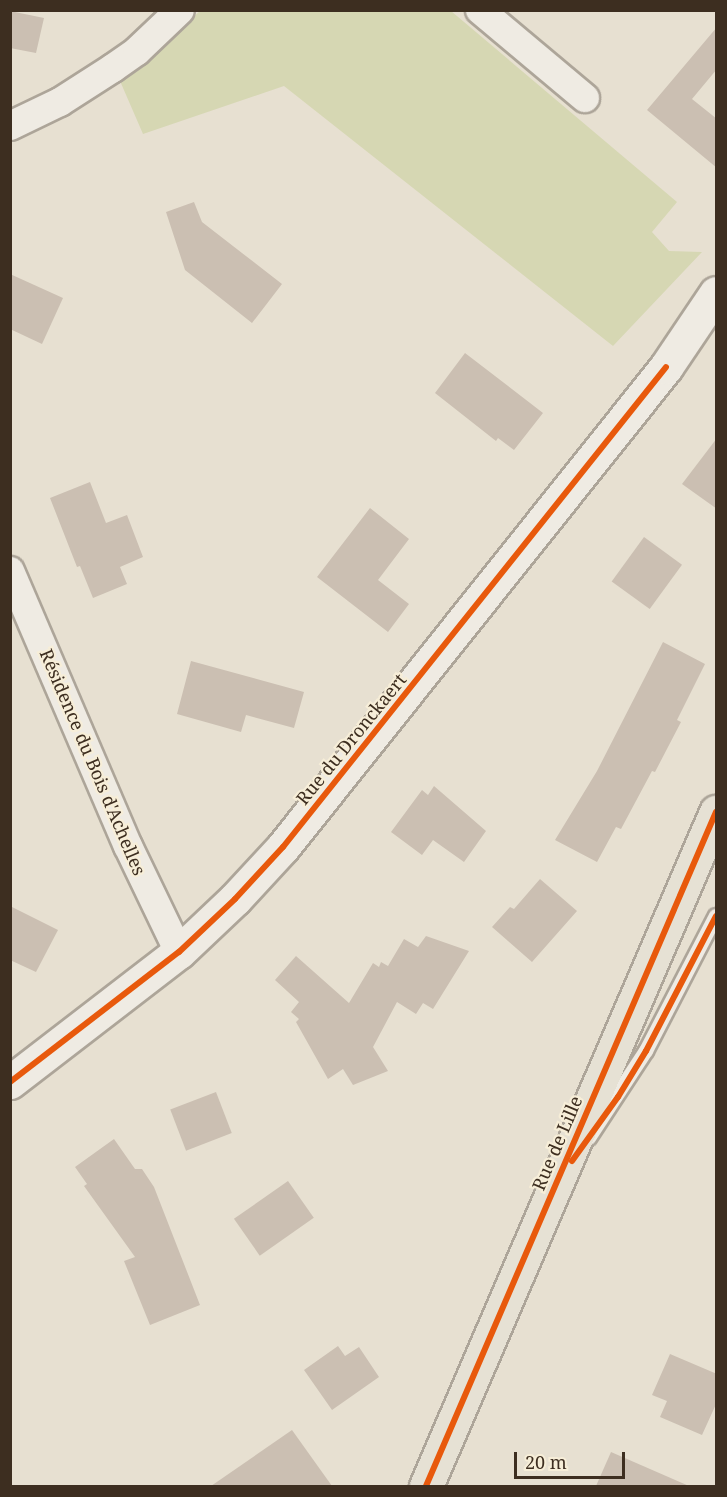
<!DOCTYPE html>
<html>
<head>
<meta charset="utf-8">
<style>
	body { margin:0 }
	#map { position:relative; width:727px; height:1497px; overflow:hidden; background:#e7e0d1; font-family:"Noto Serif",serif }
	div>[style] { position:absolute }
	.green>* { inset:0; background:#d6d7b3 }
	.building>* { inset:0; background:#cbbfb2; transform-origin:0 0 }
	.roads { filter:drop-shadow(2px 0 #ada599) drop-shadow(-2px 0 #ada599) drop-shadow(0 2px #ada599) drop-shadow(0 -2px #ada599) }
	.lane>* { height:14px; margin:-7px; padding:0 7px; transform-origin:7px; border-radius:7px; background:#efebe3 }
	.street>* { height:28px; margin:-14px; padding:0 14px; transform-origin:14px; border-radius:14px; background:#efebe3 }
	.secondary>* { height:33px; margin:-16.5px; padding:0 16.5px; transform-origin:16.5px; border-radius:16.5px; background:#efebe3 }
	.primary>* { height:33px; margin:-16.5px; padding:0 16.5px; transform-origin:16.5px; border-radius:16.5px; background:#e6e1d4 }
	.cycleway>* { height:6px; margin:-3px; padding:0 3px; transform-origin:3px; border-radius:3px; background:#e8590c }
	span { translate:-50% -50%; white-space:nowrap; text-align:center; line-height:1.15; -webkit-text-stroke:4.5px #f7eed8; paint-order:stroke }
	.street-label { font-size:18px; color:#3d2e20 }
	.frame { position:absolute; inset:0; border:12px solid #3d2e20; pointer-events:none }
	.scale { position:absolute; left:514px; top:1452px; width:111px; height:27px; box-sizing:border-box; border:3px solid #3d2e20; border-top:0; padding-left:8px; font-size:18px; line-height:21px; white-space:nowrap; color:#3d2e20; -webkit-text-stroke:4px #f7eed8; paint-order:stroke }
</style>
</head>
<body>
<div id="map">
	<div class="green">
		<i style="clip-path:polygon(200px 11px,451px 11px,677px 202px,652px 232px,669px 251px,702px 252px,613px 346px,284px 86px,143px 134px,120px 81px)"></i>
	</div>
	<div class="building">
		<i style="clip-path:polygon(10px 11px,44px 18px,36px 53px,10px 48px)"></i>
		<i style="clip-path:polygon(717px 27px,717px 69px,692px 99px,717px 119px,717px 168px,647px 110px)"></i>
		<i style="clip-path:polygon(194px 202px,202px 222px,282px 284px,252px 323px,185px 270px,166px 212px)"></i>
		<i style="clip-path:polygon(10px 274px,63px 298px,42px 344px,10px 329px)"></i>
		<i style="clip-path:polygon(465px 353px,543px 413px,514px 450px,498px 438px,496px 441px,435px 393px)"></i>
		<i style="clip-path:polygon(717px 438px,717px 509px,682px 484px)"></i>
		<i style="clip-path:polygon(90px 482px,106px 523px,127px 515px,143px 557px,120px 567px,127px 584px,93px 598px,80px 566px,77px 567px,50px 498px)"></i>
		<i style="clip-path:polygon(370px 508px,409px 539px,378px 580px,409px 604px,388px 632px,317px 577px)"></i>
		<i style="left:644px;top:537px;width:47px;height:55px;rotate:36deg"></i>
		<i style="clip-path:polygon(663px 642px,705px 664px,677px 720px,681px 722px,655px 772px,652px 771px,621px 829px,616px 827px,597px 862px,555px 840px,597px 771px)"></i>
		<i style="clip-path:polygon(191px 661px,304px 692px,294px 728px,246px 715px,241px 732px,177px 714px)"></i>
		<i style="clip-path:polygon(434px 786px,486px 831px,464px 862px,433px 840px,422px 855px,391px 832px,422px 790px,428px 795px)"></i>
		<i style="clip-path:polygon(540px 879px,577px 911px,532px 962px,492px 927px,510px 907px,514px 909px)"></i>
		<i style="clip-path:polygon(10px 906px,58px 930px,36px 972px,10px 960px)"></i>
		<i style="clip-path:polygon(426px 936px,469px 951px,433px 1009px,423px 1003px,416px 1014px,397px 1002px,373px 1047px,388px 1071px,353px 1085px,343px 1069px,328px 1079px,296px 1022px,299px 1019px,291px 1012px,299px 1002px,275px 980px,296px 956px,349px 1003px,373px 963px,379px 967px,381px 962px,388px 966px,404px 939px,418px 947px)"></i>
		<i style="left:216px;top:1092px;width:44px;height:49px;rotate:69deg"></i>
		<i style="clip-path:polygon(114px 1139px,135px 1169px,142px 1169px,154px 1187px,200px 1305px,150px 1325px,124px 1261px,135px 1257px,84px 1186px,87px 1184px,75px 1167px)"></i>
		<i style="left:288px;top:1181px;width:45px;height:66px;rotate:55deg"></i>
		<i style="clip-path:polygon(338px 1346px,345px 1356px,359px 1347px,379px 1377px,332px 1410px,304px 1370px)"></i>
		<i style="clip-path:polygon(670px 1354px,717px 1374px,717px 1402px,702px 1435px,660px 1417px,667px 1401px,652px 1395px)"></i>
		<i style="clip-path:polygon(292px 1430px,332px 1486px,211px 1486px)"></i>
		<i style="clip-path:polygon(611px 1452px,689px 1486px,596px 1486px)"></i>
	</div>
	<div class="roads">
		<div class="lane">
			<i style="left:589px;top:1138px;width:104px;rotate:-56.8deg"></i>
			<i style="left:646px;top:1051px;width:152px;rotate:-62.6deg"></i>
		</div>
		<div class="street">
			<i style="left:480px;top:10px;width:137px;rotate:40deg"></i>
			<i style="left:10px;top:126px;width:55px;rotate:-25.6deg"></i>
			<i style="left:60px;top:102px;width:63px;rotate:-32.7deg"></i>
			<i style="left:113px;top:68px;width:29px;rotate:-35deg"></i>
			<i style="left:137px;top:51px;width:59px;rotate:-43.6deg"></i>
			<i style="left:10px;top:571px;width:299px;rotate:66.8deg"></i>
			<i style="left:128px;top:846px;width:118px;rotate:64.3deg"></i>
		</div>
		<div class="secondary">
			<i style="left:10px;top:1082px;width:213px;rotate:-37.6deg"></i>
			<i style="left:179px;top:952px;width:77px;rotate:-43.4deg"></i>
			<i style="left:235px;top:899px;width:71px;rotate:-47.3deg"></i>
			<i style="left:283px;top:847px;width:614px;rotate:-51.41deg"></i>
			<i style="left:666px;top:367px;width:89px;rotate:-56deg"></i>
		</div>
		<div class="primary">
			<i style="left:426px;top:1486px;width:734px;rotate:-66.72deg"></i>
		</div>
	</div>
	<div class="cycleway">
		<i style="left:10px;top:1082px;width:213px;rotate:-37.6deg"></i>
		<i style="left:179px;top:952px;width:77px;rotate:-43.4deg"></i>
		<i style="left:235px;top:899px;width:71px;rotate:-47.3deg"></i>
		<i style="left:283px;top:847px;width:614px;rotate:-51.41deg"></i>
		<i style="left:572px;top:1161px;width:79px;rotate:-54.3deg"></i>
		<i style="left:618px;top:1097px;width:54px;rotate:-58.7deg"></i>
		<i style="left:646px;top:1051px;width:152px;rotate:-62.6deg"></i>
		<i style="left:426px;top:1486px;width:734px;rotate:-66.72deg"></i>
	</div>
	<div class="street-label">
		<span style="left:351px;top:739px;rotate:-51deg">Rue du Dronckaert</span>
		<span style="left:93px;top:762px;rotate:67deg">Résidence du Bois d'Achelles</span>
		<span style="left:557px;top:1143px;rotate:-67deg">Rue de Lille</span>
	</div>
	<div class="frame"></div>
	<div class="scale">20 m</div>
</div>
</body>
</html>
